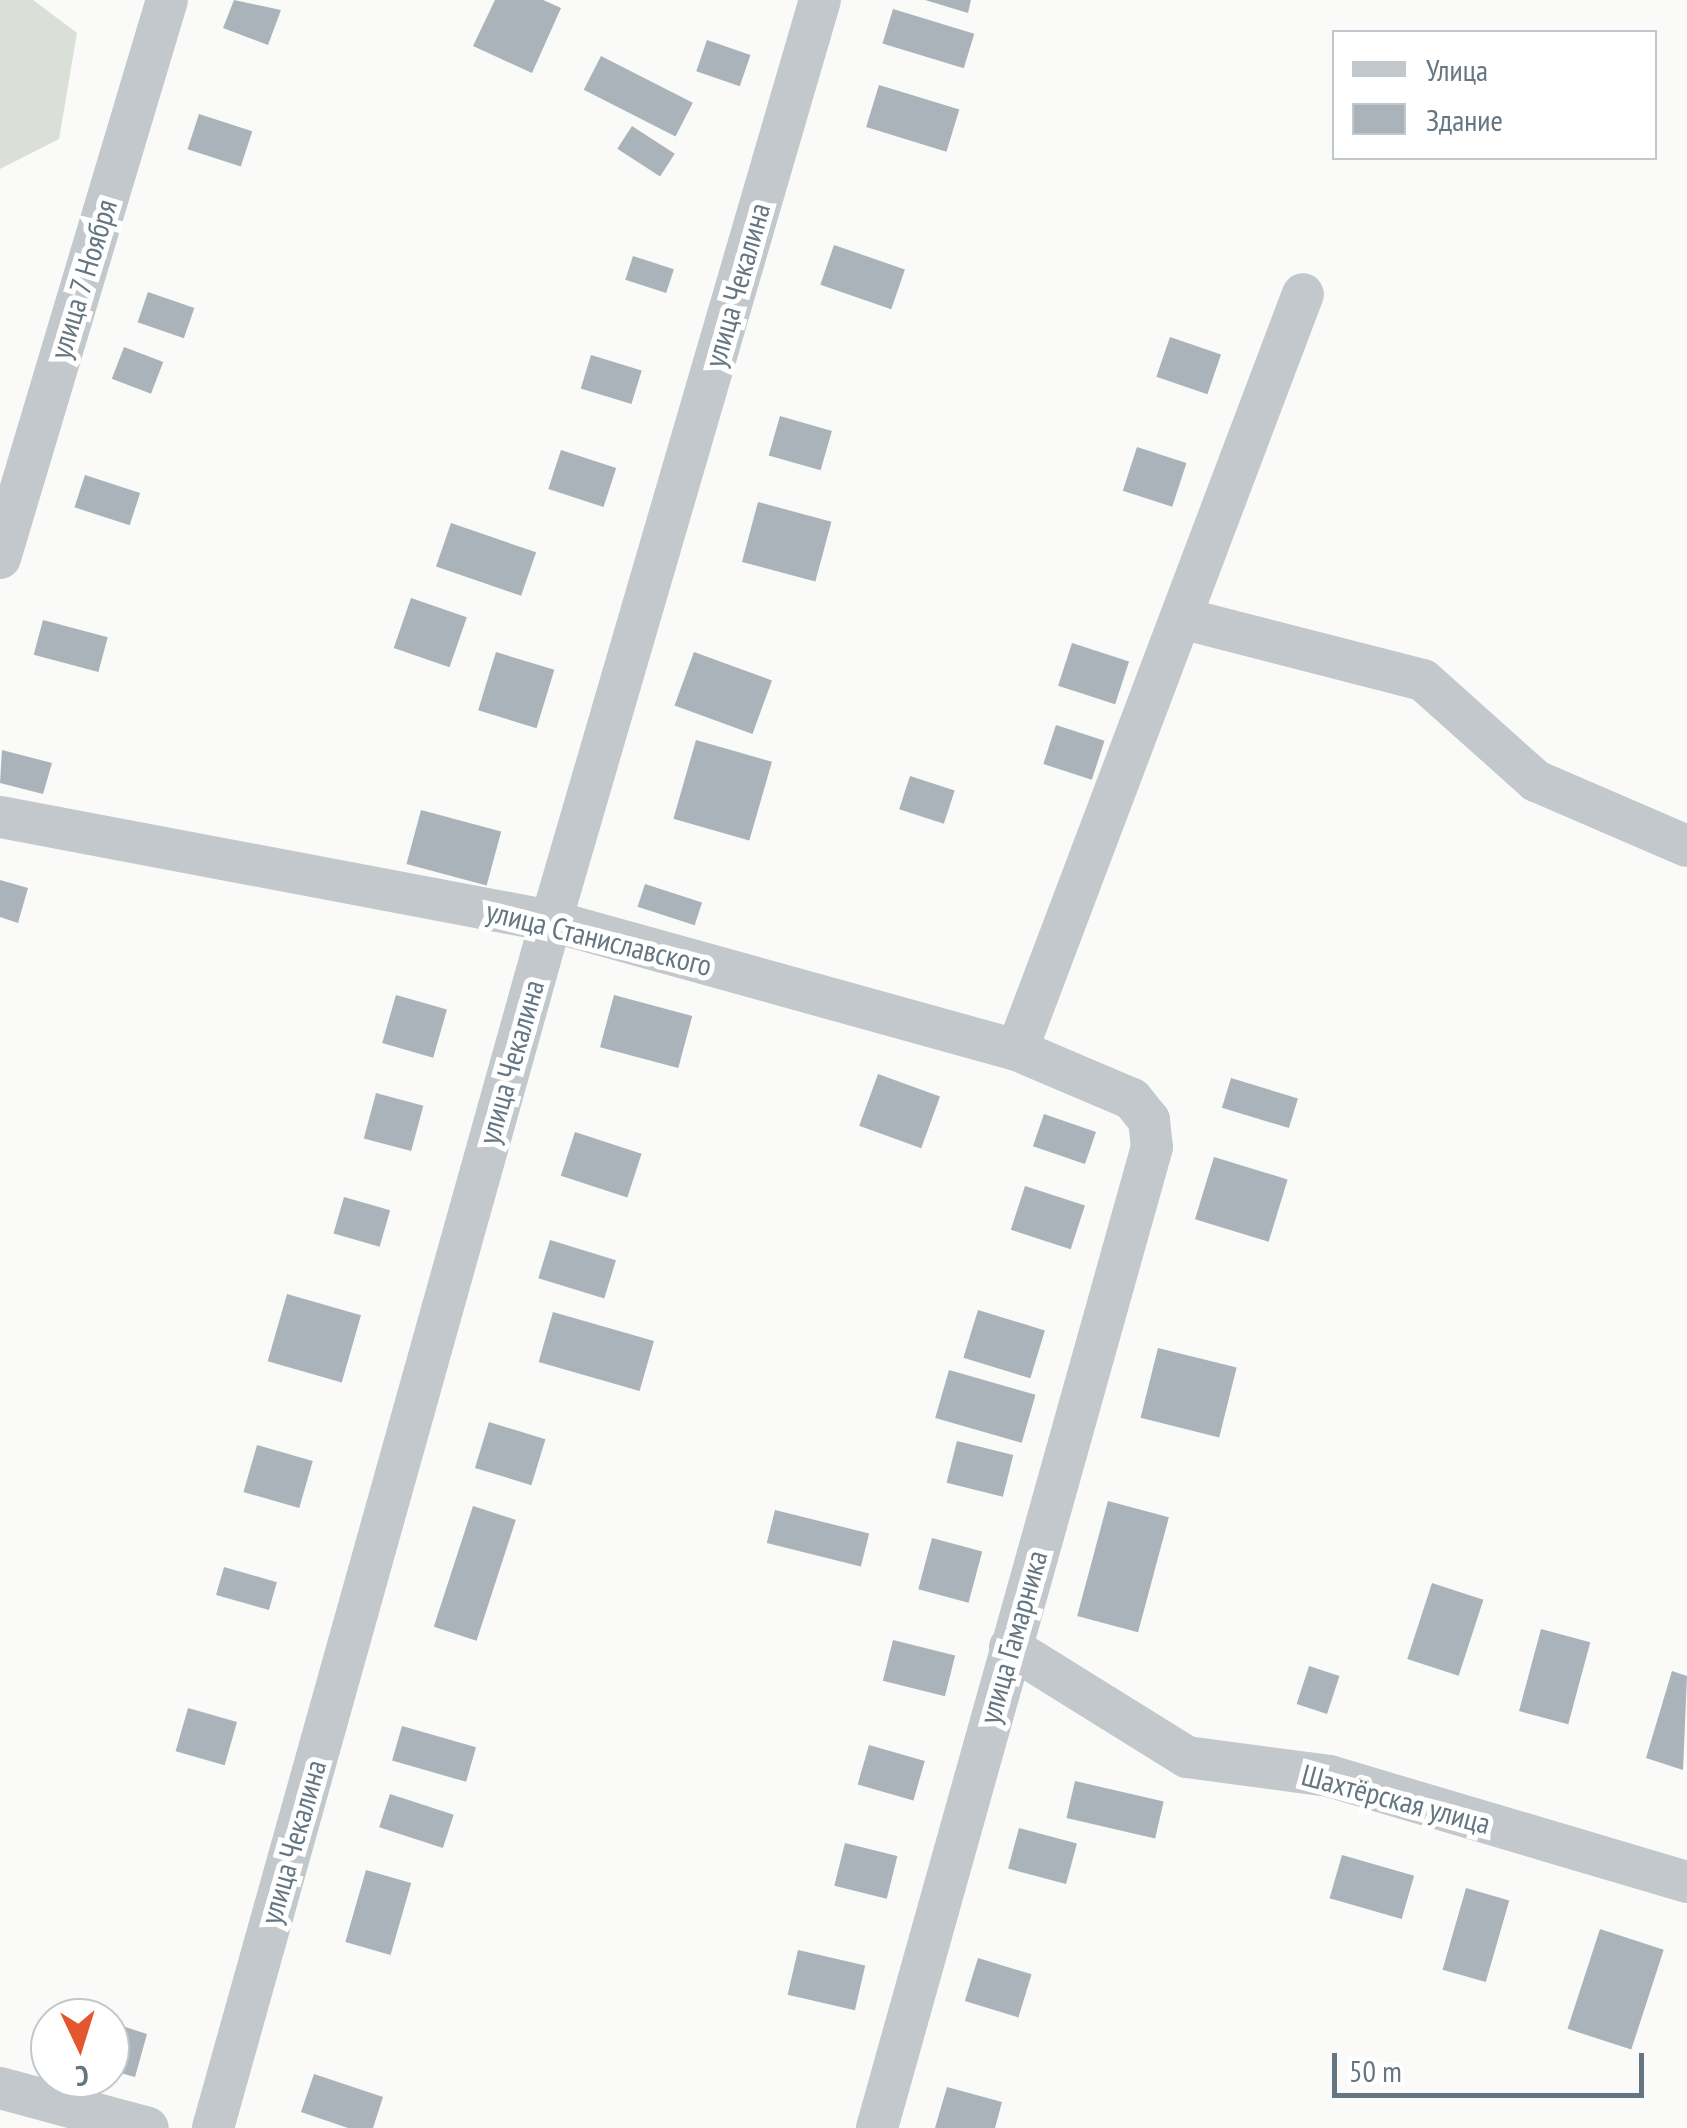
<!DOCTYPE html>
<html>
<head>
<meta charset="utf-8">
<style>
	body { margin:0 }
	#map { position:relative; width:1687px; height:2128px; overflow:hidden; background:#fafaf8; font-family:"PT Sans Narrow",sans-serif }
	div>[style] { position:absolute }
	.green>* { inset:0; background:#dadfd7 }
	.building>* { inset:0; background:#aab3b9; transform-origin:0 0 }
	.minor>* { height:42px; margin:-21px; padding:0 21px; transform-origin:21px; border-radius:21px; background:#c3c8cc }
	span { translate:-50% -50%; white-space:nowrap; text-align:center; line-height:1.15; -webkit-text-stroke:10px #fff; paint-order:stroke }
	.street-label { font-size:30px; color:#657683 }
	.legend { position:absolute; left:1332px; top:30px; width:325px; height:130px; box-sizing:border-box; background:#fff; border:2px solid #c1c8cd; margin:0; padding:12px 18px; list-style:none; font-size:30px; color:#657683 }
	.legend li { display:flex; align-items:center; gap:20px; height:50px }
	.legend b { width:50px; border:2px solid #c1c8cd }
	.north { position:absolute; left:30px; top:1998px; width:100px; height:100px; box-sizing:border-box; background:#fff; border:2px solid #c1c8cd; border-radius:50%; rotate:176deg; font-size:28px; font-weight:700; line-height:40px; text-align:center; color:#657683 }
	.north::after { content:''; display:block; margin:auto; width:35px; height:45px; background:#e4572e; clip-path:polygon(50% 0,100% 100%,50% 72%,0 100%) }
	.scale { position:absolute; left:1332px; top:2053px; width:312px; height:45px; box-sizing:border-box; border:5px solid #657683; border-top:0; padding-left:12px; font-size:30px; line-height:35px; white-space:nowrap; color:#657683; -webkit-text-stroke:8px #fff; paint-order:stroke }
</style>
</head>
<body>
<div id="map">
	<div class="green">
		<i style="clip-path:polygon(0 0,33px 0,77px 33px,59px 139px,0 169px)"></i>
	</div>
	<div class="building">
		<i style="clip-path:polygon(234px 0,281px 10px,268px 45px,223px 28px)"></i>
		<i style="clip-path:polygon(495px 0,543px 0,561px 8px,532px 73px,473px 46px)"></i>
		<i style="clip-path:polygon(925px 0,971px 0,968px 13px)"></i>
		<i style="left:893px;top:9px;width:85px;height:36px;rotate:17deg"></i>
		<i style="left:707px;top:40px;width:46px;height:33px;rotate:19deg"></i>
		<i style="left:601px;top:56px;width:103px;height:38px;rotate:27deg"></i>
		<i style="left:879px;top:85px;width:84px;height:44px;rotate:17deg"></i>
		<i style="left:199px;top:114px;width:56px;height:37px;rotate:18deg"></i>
		<i style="left:632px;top:126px;width:51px;height:27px;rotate:33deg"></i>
		<i style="left:834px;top:245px;width:75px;height:42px;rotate:19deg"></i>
		<i style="left:633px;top:256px;width:43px;height:25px;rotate:18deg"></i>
		<i style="left:148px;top:292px;width:49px;height:32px;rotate:19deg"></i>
		<i style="left:1170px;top:337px;width:54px;height:42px;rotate:19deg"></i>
		<i style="left:124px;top:347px;width:42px;height:34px;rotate:21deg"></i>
		<i style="left:591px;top:355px;width:53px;height:35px;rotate:17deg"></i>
		<i style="left:780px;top:416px;width:54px;height:41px;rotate:16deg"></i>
		<i style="left:1137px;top:447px;width:52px;height:46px;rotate:18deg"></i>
		<i style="left:561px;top:450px;width:58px;height:41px;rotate:18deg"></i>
		<i style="left:85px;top:475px;width:58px;height:34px;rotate:18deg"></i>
		<i style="left:758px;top:502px;width:76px;height:62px;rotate:15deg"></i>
		<i style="left:451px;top:523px;width:90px;height:46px;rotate:19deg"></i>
		<i style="left:411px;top:598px;width:59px;height:53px;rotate:19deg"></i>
		<i style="left:43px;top:620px;width:67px;height:36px;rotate:15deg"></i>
		<i style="left:1072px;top:643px;width:60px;height:45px;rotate:18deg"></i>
		<i style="left:496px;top:652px;width:61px;height:61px;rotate:17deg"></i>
		<i style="left:694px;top:652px;width:83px;height:57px;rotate:20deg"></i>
		<i style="left:1056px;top:725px;width:51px;height:41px;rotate:18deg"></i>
		<i style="left:696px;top:740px;width:79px;height:82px;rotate:16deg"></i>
		<i style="clip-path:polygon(2px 750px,52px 763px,43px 794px,0 783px)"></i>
		<i style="left:910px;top:776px;width:47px;height:35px;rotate:18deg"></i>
		<i style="left:421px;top:810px;width:83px;height:56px;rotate:15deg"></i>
		<i style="clip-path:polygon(0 880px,28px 888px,18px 923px,0 917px)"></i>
		<i style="left:645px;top:884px;width:60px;height:24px;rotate:18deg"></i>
		<i style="left:396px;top:995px;width:53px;height:50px;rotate:16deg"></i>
		<i style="left:614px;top:995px;width:81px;height:54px;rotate:15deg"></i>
		<i style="left:878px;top:1074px;width:66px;height:55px;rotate:20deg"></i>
		<i style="left:1231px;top:1078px;width:70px;height:31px;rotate:17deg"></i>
		<i style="left:376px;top:1093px;width:49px;height:47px;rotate:15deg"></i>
		<i style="left:1044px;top:1114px;width:55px;height:34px;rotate:19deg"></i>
		<i style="left:575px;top:1132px;width:70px;height:46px;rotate:18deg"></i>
		<i style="left:1214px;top:1157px;width:77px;height:65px;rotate:17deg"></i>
		<i style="left:1025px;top:1186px;width:63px;height:46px;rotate:18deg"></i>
		<i style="left:344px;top:1197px;width:48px;height:38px;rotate:16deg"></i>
		<i style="left:550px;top:1240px;width:69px;height:40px;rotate:17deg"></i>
		<i style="left:287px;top:1294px;width:77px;height:70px;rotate:16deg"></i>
		<i style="left:978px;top:1310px;width:70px;height:50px;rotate:17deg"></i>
		<i style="left:553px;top:1312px;width:105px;height:52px;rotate:16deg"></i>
		<i style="left:1158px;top:1348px;width:81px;height:72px;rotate:14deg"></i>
		<i style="left:949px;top:1370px;width:90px;height:50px;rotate:16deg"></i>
		<i style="left:489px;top:1422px;width:59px;height:48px;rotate:17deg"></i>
		<i style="left:957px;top:1441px;width:58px;height:43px;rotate:14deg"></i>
		<i style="left:257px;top:1445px;width:58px;height:49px;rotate:16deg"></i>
		<i style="left:1108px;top:1501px;width:63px;height:119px;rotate:15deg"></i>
		<i style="left:473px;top:1506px;width:45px;height:127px;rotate:18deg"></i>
		<i style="left:775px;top:1510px;width:97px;height:34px;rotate:14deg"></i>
		<i style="left:932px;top:1538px;width:52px;height:53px;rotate:15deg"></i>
		<i style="left:224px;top:1567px;width:55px;height:29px;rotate:16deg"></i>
		<i style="left:1432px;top:1583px;width:54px;height:80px;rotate:18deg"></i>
		<i style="left:1541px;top:1629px;width:51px;height:85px;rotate:15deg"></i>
		<i style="left:893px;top:1640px;width:64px;height:42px;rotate:14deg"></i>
		<i style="left:1309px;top:1666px;width:32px;height:40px;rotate:18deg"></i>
		<i style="clip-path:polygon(1672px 1671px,1687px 1676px,1683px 1770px,1646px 1758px)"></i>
		<i style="left:188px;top:1708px;width:51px;height:45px;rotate:16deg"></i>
		<i style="left:402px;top:1726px;width:77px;height:36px;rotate:16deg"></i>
		<i style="left:869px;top:1745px;width:58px;height:41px;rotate:16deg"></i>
		<i style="left:1075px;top:1781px;width:91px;height:38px;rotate:13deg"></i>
		<i style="left:390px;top:1794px;width:67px;height:35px;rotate:18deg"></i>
		<i style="left:1019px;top:1828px;width:60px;height:42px;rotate:15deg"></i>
		<i style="left:845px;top:1843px;width:54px;height:44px;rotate:14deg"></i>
		<i style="left:1342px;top:1855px;width:75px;height:45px;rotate:16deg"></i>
		<i style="left:366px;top:1870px;width:47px;height:75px;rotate:16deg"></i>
		<i style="left:1466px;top:1888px;width:45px;height:85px;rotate:16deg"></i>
		<i style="left:1600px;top:1929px;width:67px;height:105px;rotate:18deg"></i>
		<i style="left:798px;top:1950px;width:69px;height:46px;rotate:13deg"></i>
		<i style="left:978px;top:1958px;width:56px;height:45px;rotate:17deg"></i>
		<i style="clip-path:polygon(110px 2022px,147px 2034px,135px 2077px,110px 2070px)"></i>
		<i style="clip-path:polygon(314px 2074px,383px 2097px,373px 2128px,348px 2128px,301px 2112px)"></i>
		<i style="clip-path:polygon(947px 2087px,1002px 2102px,995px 2128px,935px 2128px)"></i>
	</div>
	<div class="minor">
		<i style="left:0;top:558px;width:582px;rotate:-73.34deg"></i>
		<i style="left:1181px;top:618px;width:250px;rotate:14.4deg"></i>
		<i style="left:1423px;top:680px;width:152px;rotate:41.8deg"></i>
		<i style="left:1536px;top:781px;width:164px;rotate:23.3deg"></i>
		<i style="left:0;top:817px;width:561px;rotate:10.69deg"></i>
		<i style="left:551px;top:921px;width:484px;rotate:15.5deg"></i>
		<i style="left:1017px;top:1050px;width:125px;rotate:23.1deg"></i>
		<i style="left:1132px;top:1099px;width:27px;rotate:51deg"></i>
		<i style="left:1149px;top:1120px;width:27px;rotate:84deg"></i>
		<i style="left:1152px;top:1147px;width:1019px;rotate:105.66deg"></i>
		<i style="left:1017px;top:1050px;width:808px;rotate:-69.28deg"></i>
		<i style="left:1010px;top:1647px;width:208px;rotate:31.9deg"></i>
		<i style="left:1187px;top:1757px;width:143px;rotate:7.6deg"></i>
		<i style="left:1329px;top:1776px;width:373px;rotate:16.5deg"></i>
		<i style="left:0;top:2088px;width:153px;rotate:15.1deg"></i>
		<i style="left:213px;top:2128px;width:1253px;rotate:-74.36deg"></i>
		<i style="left:551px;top:921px;width:959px;rotate:-73.72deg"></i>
	</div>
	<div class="street-label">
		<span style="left:83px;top:279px;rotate:-73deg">улица 7 Ноября</span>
		<span style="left:737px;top:285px;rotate:-74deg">улица Чекалина</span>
		<span style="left:599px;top:938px;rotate:14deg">улица Станиславского</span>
		<span style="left:511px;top:1062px;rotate:-74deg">улица Чекалина</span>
		<span style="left:1013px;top:1637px;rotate:-74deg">улица Гамарника</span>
		<span style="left:1396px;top:1799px;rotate:15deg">Шахтёрская улица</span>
		<span style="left:293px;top:1842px;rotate:-74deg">улица Чекалина</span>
	</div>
	<ul class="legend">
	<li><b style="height:12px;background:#c3c8cc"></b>Улица</li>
	<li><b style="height:28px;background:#aab3b9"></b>Здание</li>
	</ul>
	<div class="north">С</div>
	<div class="scale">50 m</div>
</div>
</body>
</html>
